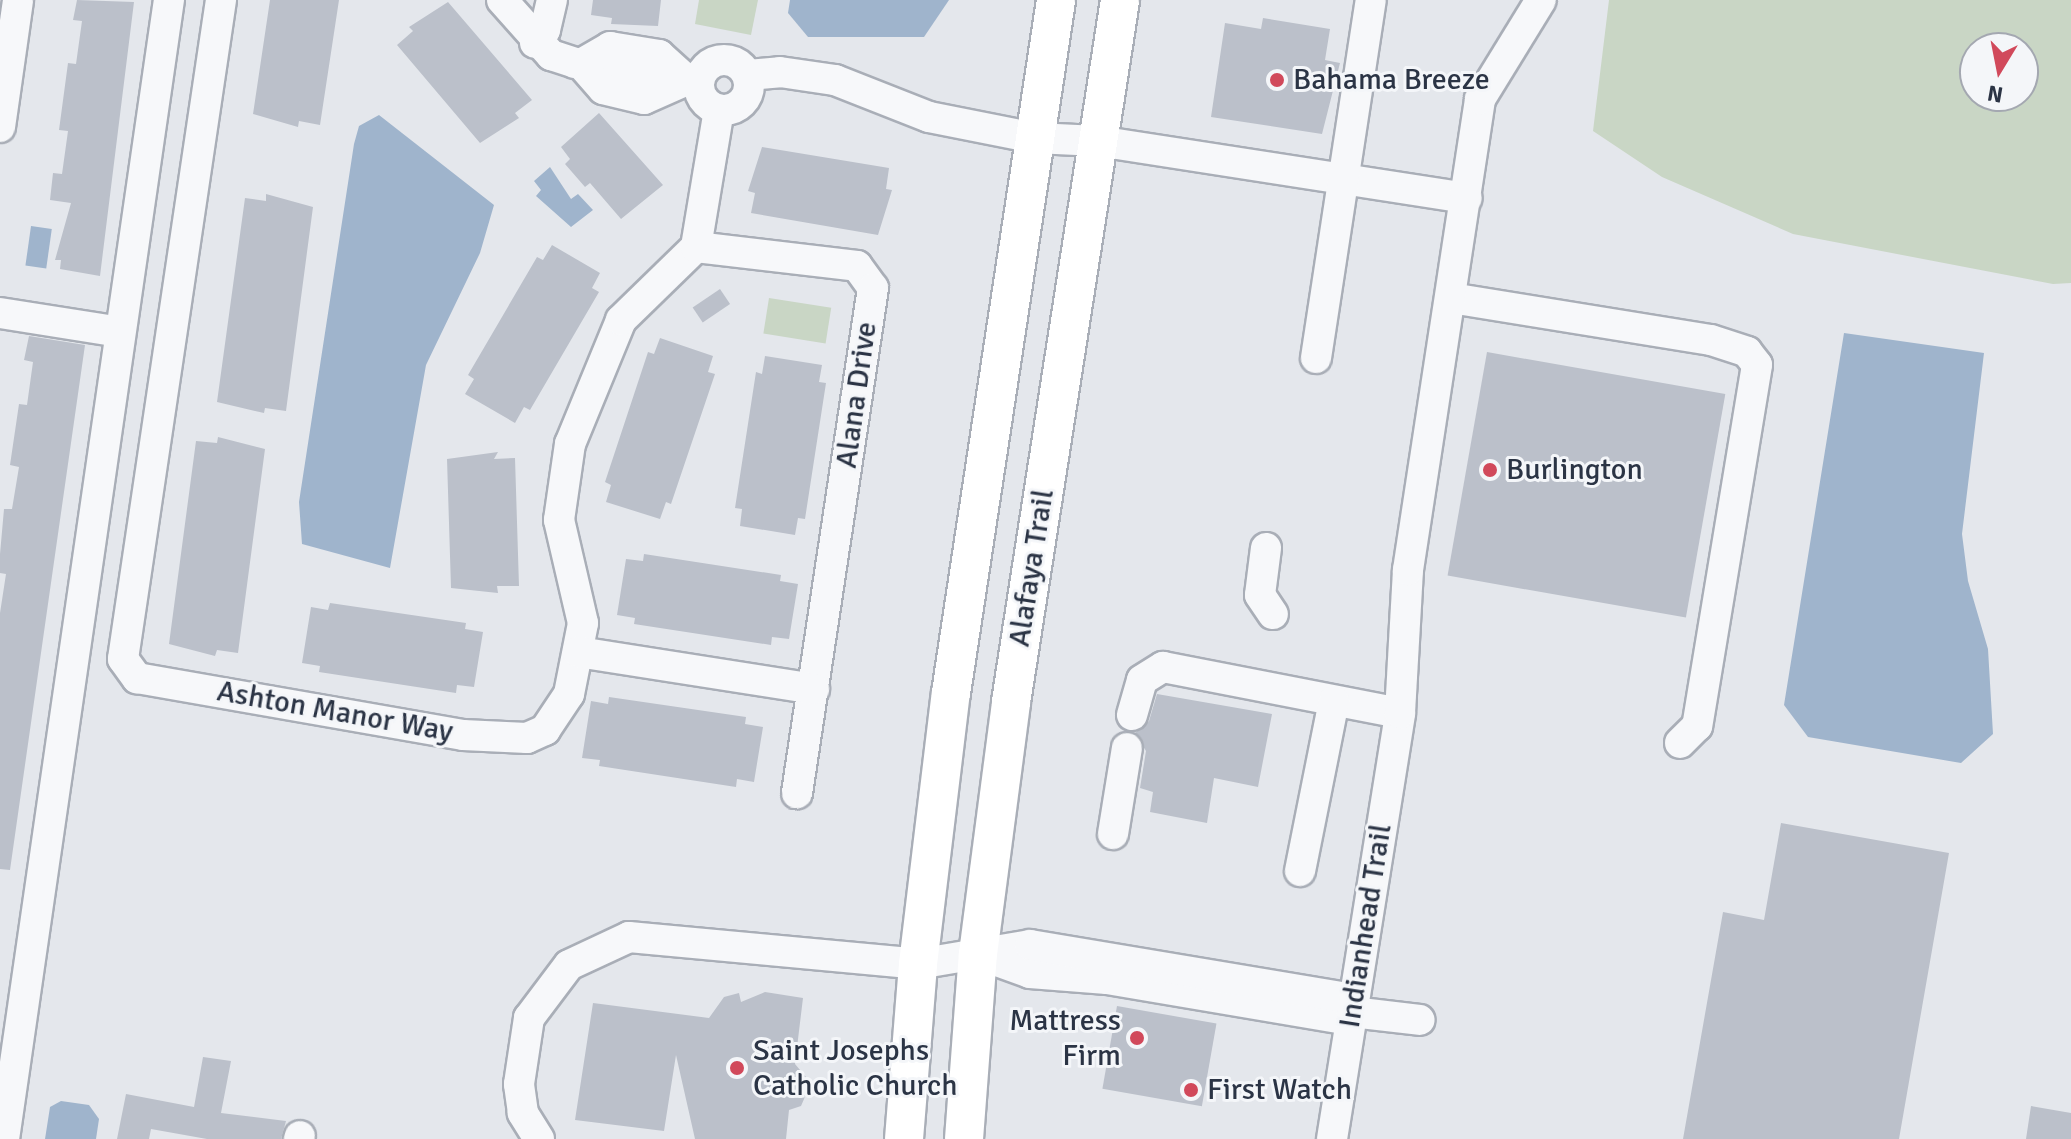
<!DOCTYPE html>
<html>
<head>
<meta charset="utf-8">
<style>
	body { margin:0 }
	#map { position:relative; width:2071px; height:1139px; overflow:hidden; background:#e4e7ec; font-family:Signika,sans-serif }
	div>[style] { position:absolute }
	.green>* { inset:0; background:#c9d6c5; transform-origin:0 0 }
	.water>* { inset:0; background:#9fb4cc; transform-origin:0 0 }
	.building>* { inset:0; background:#bbc0ca; transform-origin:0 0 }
	.roads { filter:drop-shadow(2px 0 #a9aeb7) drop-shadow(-2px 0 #a9aeb7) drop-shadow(0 2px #a9aeb7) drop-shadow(0 -2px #a9aeb7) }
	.minor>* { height:30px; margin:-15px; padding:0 15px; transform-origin:15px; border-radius:15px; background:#f7f8fa }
	.minor>.ring { margin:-15px; padding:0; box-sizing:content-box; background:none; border:30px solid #f7f8fa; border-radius:50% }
	.major>* { height:38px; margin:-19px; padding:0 19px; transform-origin:19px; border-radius:19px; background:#fff }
	.dots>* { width:22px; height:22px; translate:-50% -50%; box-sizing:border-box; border:4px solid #f4f6f9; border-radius:50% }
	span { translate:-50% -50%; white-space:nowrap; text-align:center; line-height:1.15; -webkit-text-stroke:6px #f4f6f9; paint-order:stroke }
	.poi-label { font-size:30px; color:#2b3445 }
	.left { translate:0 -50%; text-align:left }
	.right { translate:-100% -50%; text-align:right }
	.street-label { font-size:30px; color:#2b3445 }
	.north { position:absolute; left:1959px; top:32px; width:80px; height:80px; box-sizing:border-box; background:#f4f6f9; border:2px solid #a4a8b1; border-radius:50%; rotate:190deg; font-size:22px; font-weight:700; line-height:32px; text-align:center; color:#2b3445 }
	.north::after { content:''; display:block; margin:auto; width:28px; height:36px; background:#d1495b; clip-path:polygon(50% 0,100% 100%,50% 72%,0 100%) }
</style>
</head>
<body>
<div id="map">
	<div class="green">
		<i style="clip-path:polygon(699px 0,758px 0,751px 35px,695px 24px)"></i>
		<i style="clip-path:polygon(evenodd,1609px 0,2071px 0,2071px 283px,2053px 284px,1793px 234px,1662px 177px,1593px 131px,1609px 0,1975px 48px,2023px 48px,2023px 96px,1975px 96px,1975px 48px)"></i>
		<i style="left:769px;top:298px;width:63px;height:36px;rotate:9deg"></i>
	</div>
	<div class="water">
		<i style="clip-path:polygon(790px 0,949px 0,924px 37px,808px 37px,788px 13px)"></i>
		<i style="clip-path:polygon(379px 115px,494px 205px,480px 253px,426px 365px,390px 568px,302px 544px,299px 502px,354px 144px,359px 126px)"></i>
		<i style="clip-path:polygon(550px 167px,571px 199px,578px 194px,593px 210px,571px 227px,536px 196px,541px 190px,534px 181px)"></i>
		<i style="left:31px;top:226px;width:21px;height:40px;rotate:8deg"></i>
		<i style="clip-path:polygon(1844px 333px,1984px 353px,1962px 534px,1968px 581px,1988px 649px,1993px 734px,1961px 763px,1808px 737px,1784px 705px)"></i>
		<i style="clip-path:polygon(61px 1101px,89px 1105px,99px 1119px,96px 1139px,45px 1139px,50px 1107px)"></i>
	</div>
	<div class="building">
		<i style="clip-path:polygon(77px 0,134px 2px,100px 276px,60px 269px,61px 260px,55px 260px,71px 203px,50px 200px,53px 173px,62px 174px,68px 131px,59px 130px,68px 63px,76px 64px,82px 21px,73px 20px)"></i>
		<i style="clip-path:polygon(270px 0,339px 0,320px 125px,299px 121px,298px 127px,253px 114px)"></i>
		<i style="clip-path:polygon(593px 0,661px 0,658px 26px,611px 24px,612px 18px,591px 15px)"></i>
		<i style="clip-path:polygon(448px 2px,532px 100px,515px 113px,519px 118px,480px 143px,397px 45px,413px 31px,409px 27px)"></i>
		<i style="clip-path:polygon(1263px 18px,1330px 29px,1325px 60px,1340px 63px,1322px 134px,1211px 117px,1225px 23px,1261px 29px)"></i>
		<i style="clip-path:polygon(599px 113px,663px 185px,621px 219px,590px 183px,585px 187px,565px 164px,570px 159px,561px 147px)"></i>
		<i style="clip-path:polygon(762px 147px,889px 168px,886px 189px,892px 190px,878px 235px,751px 213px,755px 193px,748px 191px)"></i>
		<i style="clip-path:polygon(266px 194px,313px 207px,286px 411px,265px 408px,264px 413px,217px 402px,245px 198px,266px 201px)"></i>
		<i style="clip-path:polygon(552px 245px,600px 273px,592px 288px,599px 292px,530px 410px,524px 407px,515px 423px,465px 394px,474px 379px,468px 375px,537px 257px,543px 260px)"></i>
		<i style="left:720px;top:289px;width:18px;height:33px;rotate:56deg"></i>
		<i style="clip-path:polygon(29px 336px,85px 345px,10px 870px,0 869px,0 613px,6px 574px,0 573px,0 554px,4px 509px,12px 509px,19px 467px,10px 465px,19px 404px,27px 405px,33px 362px,24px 360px)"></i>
		<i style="clip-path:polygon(660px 338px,713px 356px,708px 372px,715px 374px,671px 504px,666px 502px,660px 519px,606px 502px,611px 485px,605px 482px,648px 352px,654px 354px)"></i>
		<i style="left:1487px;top:352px;width:242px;height:227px;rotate:10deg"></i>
		<i style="clip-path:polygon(765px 356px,822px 365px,819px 382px,826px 383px,805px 519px,798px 518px,795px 535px,740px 526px,742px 509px,735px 508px,756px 372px,762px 374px)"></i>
		<i style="clip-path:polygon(218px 437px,265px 449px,238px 653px,217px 650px,215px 656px,169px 644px,196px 441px,217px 443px)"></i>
		<i style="clip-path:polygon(498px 452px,494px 459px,515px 458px,519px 586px,497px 586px,498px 593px,451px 588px,447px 459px)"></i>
		<i style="clip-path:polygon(644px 554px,781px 575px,780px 581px,798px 584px,789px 639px,772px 637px,771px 645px,634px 624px,635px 618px,617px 615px,626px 559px,643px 561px)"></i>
		<i style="clip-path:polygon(330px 603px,466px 623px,465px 629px,483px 632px,474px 687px,457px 685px,456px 693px,319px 672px,320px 666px,302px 663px,311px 607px,328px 610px)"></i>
		<i style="clip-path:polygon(1157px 694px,1272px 714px,1258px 787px,1214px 778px,1207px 823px,1150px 812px,1153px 792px,1140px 788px,1146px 751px,1135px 733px,1149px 721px)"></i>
		<i style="clip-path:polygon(609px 697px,746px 717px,745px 724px,763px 727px,754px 782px,737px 779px,736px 787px,599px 766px,600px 760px,582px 758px,591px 701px,608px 704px)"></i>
		<i style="clip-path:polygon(1781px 823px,1949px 853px,1899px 1139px,1683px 1139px,1723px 912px,1764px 920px)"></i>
		<i style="clip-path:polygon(765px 992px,803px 998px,795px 1064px,811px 1083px,801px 1106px,789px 1110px,786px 1139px,695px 1139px,676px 1055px,664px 1131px,575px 1120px,593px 1003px,709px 1018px,724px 997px,739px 993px,741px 1002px)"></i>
		<i style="left:1117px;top:1006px;width:101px;height:84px;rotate:10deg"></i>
		<i style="clip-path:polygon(203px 1057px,231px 1061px,221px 1113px,286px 1121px,281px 1139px,207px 1139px,151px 1129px,149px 1139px,117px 1139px,126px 1094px,194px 1107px)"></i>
		<i style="clip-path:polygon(2031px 1106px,2071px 1113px,2071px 1139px,2026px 1139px)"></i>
	</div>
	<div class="roads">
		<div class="minor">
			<i style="left:221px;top:0;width:666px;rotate:98.46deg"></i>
			<i style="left:123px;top:659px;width:24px;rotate:54deg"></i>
			<i style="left:137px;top:678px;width:331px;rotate:9.9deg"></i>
			<i style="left:463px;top:735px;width:64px;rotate:2.7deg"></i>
			<i style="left:527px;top:738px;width:20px;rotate:-24deg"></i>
			<i style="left:545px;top:730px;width:43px;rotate:-56.3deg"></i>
			<i style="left:569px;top:694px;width:72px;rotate:-78.8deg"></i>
			<i style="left:583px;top:623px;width:106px;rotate:-103.1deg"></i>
			<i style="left:559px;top:520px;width:77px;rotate:-81.8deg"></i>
			<i style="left:570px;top:444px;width:134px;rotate:-67.6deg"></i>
			<i style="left:621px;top:320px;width:105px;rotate:-44.2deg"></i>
			<i style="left:696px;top:247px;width:139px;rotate:-80.5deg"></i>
			<i style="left:502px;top:0;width:74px;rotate:48.3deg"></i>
			<i style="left:551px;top:55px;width:25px;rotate:18deg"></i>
			<i style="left:575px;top:63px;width:114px;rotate:8.6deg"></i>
			<i style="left:535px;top:43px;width:16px;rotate:-52deg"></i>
			<i style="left:545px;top:30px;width:31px;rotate:-77deg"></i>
			<i style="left:610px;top:47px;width:50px;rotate:9.3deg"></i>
			<i style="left:659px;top:55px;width:38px;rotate:42deg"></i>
			<i style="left:687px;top:80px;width:47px;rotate:156.2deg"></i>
			<i style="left:644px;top:99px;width:42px;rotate:-166.3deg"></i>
			<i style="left:603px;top:89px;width:33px;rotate:-131deg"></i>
			<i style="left:581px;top:64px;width:34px;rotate:-30deg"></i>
			<i class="ring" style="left:699px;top:60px;width:20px;height:20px"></i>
			<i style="left:748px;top:75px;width:32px;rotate:-5deg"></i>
			<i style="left:780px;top:72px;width:56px;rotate:8.3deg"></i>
			<i style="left:835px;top:80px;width:101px;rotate:21.5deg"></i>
			<i style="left:929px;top:117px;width:108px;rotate:11.2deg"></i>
			<i style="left:1035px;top:138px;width:63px;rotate:2.7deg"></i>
			<i style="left:1098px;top:141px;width:373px;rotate:8.8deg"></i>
			<i style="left:0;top:127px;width:128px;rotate:-81.9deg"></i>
			<i style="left:696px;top:247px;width:162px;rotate:6.7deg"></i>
			<i style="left:857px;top:266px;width:27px;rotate:54deg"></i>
			<i style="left:873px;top:288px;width:511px;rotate:98.56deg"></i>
			<i style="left:1451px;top:298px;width:263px;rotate:9.2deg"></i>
			<i style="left:1711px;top:340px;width:38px;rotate:18deg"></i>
			<i style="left:1747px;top:352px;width:16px;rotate:52deg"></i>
			<i style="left:1757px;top:365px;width:366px;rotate:99.4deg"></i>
			<i style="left:1697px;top:726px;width:24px;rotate:135deg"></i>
			<i style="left:0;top:313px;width:121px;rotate:9deg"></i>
			<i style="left:1316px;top:358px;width:362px;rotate:-81.3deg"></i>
			<i style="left:1266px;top:548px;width:47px;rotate:97.3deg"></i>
			<i style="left:1260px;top:595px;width:23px;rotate:56deg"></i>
			<i style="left:578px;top:652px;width:239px;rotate:8.9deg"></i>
			<i style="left:1132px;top:715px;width:36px;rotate:-74deg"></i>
			<i style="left:1142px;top:680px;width:25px;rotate:-32deg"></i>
			<i style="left:1163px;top:667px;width:241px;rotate:11deg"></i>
			<i style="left:1113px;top:834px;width:87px;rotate:-80.8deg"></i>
			<i style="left:1300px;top:871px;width:173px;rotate:-78.7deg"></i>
			<i style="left:980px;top:955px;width:53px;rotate:19.8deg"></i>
			<i style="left:1030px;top:973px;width:77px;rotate:4.5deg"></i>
			<i style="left:1107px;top:979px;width:246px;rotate:9.6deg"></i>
			<i style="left:1352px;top:1012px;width:68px;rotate:6.7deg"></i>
			<i style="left:4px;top:1139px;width:1151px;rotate:-81.76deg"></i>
			<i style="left:299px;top:1139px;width:3px;rotate:-72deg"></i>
			<i style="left:539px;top:1139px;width:31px;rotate:-122deg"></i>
			<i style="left:523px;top:1113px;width:29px;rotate:-98deg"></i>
			<i style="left:519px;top:1084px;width:67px;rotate:-81.4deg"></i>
			<i style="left:529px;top:1018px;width:66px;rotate:-53deg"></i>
			<i style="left:569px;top:965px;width:66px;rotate:-25deg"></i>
			<i style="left:629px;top:937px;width:290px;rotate:5.3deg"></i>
			<i style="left:918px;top:964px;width:114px;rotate:-9.6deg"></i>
			<i style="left:1030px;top:945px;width:328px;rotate:9.5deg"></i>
			<i style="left:1332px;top:1139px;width:431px;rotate:-80.9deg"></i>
			<i style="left:1400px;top:713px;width:143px;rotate:-86.8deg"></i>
			<i style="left:1408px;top:570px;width:476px;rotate:-81.3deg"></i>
			<i style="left:1480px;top:99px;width:116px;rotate:-58.4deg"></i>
		</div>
		<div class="major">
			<i style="left:904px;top:1139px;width:176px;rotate:-85.4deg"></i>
			<i style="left:918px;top:964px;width:273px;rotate:-83.1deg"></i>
			<i style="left:951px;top:693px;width:701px;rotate:-81.38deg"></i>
			<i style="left:964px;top:1139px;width:186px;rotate:-85.7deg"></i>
			<i style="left:978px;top:954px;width:254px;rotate:-82.5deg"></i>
			<i style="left:1011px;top:702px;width:710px;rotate:-81.17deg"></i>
		</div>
	</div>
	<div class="dots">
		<i style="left:1277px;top:80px;background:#d1495b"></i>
		<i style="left:1490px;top:470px;background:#d1495b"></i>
		<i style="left:1137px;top:1038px;background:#d1495b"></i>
		<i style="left:737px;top:1068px;background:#d1495b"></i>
		<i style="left:1191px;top:1090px;background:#d1495b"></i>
	</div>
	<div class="poi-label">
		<span class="left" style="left:1293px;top:80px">Bahama Breeze</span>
		<span class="left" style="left:1506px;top:470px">Burlington</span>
		<span class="right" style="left:1121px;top:1038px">Mattress<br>Firm</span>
		<span class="left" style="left:753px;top:1068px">Saint Josephs<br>Catholic Church</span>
		<span class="left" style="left:1207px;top:1090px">First Watch</span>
	</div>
	<div class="street-label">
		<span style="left:857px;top:395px;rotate:-82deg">Alana Drive</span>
		<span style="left:1032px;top:568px;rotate:-81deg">Alafaya Trail</span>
		<span style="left:335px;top:712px;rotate:10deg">Ashton Manor Way</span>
		<span style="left:1366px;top:926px;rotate:-81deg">Indianhead Trail</span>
	</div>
	<div class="north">N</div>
</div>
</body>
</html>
